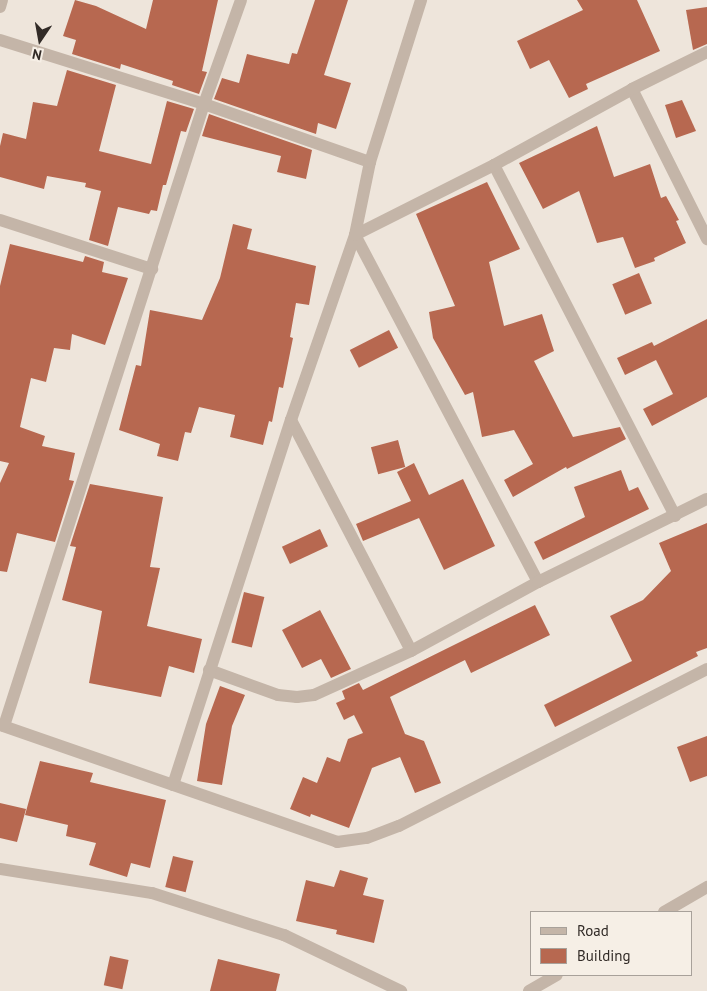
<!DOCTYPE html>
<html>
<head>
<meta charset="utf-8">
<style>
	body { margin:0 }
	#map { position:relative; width:707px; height:991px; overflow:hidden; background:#eee5db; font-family:"PT Sans",sans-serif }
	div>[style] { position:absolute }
	.building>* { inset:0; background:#b76850; transform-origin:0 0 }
	.minor>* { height:12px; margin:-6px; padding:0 6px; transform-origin:6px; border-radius:6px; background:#c4b5a8 }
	span { translate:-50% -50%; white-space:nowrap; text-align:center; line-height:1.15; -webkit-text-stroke:4.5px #f6efe6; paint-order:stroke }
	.legend { position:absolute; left:530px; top:911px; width:162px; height:65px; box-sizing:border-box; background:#f6efe6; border:1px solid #a8a19a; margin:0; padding:6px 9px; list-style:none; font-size:15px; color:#322b27 }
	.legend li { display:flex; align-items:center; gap:10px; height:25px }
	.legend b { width:25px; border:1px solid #a8a19a }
	.north { position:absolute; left:15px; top:15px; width:50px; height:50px; -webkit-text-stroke:4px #f6efe6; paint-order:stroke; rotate:192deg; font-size:14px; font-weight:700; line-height:20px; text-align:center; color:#322b27 }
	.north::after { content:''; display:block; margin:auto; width:18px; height:22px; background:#322b27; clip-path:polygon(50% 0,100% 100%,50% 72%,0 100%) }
</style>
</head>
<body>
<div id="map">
	<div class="building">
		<i style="clip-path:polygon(75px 0,96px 6px,146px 29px,153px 0,218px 0,202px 71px,207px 72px,199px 94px,172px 85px,173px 81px,121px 64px,120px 69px,72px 54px,76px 40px,63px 36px)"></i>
		<i style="clip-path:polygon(315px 0,348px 0,324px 75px,351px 83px,336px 129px,318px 123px,316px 134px,214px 99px,222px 78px,239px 83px,247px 54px,289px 64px,292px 53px,297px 54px)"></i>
		<i style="clip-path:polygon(577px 0,637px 0,660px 51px,586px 84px,588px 89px,569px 98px,549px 60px,530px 69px,517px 41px,583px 10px)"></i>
		<i style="clip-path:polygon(707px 7px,707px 44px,693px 50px,686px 10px)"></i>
		<i style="clip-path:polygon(67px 70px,116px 85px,99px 151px,151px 164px,167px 101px,194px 109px,186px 132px,181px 131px,166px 185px,163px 185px,157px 211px,151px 210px,149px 214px,118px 207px,108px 246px,89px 240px,101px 191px,85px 187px,86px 183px,47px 176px,44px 189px,0 177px,0 146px,3px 133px,26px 139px,33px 102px,57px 106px)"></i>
		<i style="clip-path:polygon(682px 100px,696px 131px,676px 138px,665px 105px)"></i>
		<i style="clip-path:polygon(209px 114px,312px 150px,306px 179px,277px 172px,281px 156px,202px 136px)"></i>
		<i style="clip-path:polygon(597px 126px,614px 177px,650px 164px,661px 198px,666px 196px,679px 220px,676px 221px,686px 243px,654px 258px,655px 261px,635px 268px,623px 237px,597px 243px,579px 191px,543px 209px,519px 163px)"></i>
		<i style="clip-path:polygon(487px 182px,520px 249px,489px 262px,504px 326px,542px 314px,554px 351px,534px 361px,573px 437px,620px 427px,626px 439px,567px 469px,566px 467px,513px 497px,504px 480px,533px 464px,514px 430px,482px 437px,473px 392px,465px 395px,433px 338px,429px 312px,455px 306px,416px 214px)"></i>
		<i style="clip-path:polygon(233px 224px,252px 229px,247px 249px,316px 266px,309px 305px,296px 303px,290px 337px,293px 338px,283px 388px,279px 387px,272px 422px,269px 421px,263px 445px,230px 437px,235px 415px,199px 407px,191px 433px,185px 432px,178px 461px,157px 456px,160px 444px,119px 430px,136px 365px,141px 366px,150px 310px,202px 320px,220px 278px)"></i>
		<i style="clip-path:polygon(10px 244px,83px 262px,85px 256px,104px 262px,102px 272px,128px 278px,105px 345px,72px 334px,70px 350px,54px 348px,46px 382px,31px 378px,20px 427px,45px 436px,42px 446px,75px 453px,69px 480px,74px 481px,55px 542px,17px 533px,7px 572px,0 571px,0 483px,9px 463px,0 461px,0 286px)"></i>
		<i style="left:639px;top:273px;width:33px;height:29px;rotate:67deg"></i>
		<i style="clip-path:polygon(707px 319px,707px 397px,652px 426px,643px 409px,673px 394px,656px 360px,625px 375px,617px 358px,652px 342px,654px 346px)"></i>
		<i style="left:389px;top:330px;width:20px;height:44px;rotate:63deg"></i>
		<i style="left:398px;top:440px;width:28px;height:28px;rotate:75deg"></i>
		<i style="clip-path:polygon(414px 463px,429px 495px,463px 479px,495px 546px,444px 570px,419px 518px,363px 541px,356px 524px,411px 501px,397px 472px)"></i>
		<i style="clip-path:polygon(621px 470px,629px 491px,638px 487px,649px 509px,543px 560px,534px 542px,585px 517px,574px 487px)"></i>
		<i style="clip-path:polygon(90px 484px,163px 497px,150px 567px,160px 568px,147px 626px,202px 639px,194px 673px,169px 666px,161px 697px,89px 683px,102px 611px,62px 600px,76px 547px,70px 546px)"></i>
		<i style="clip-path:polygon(707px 523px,707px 648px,696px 652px,698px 656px,555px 727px,544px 705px,632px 661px,610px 616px,643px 600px,671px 571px,659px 543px)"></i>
		<i style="left:320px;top:529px;width:19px;height:42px;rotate:65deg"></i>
		<i style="left:244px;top:592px;width:21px;height:52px;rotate:14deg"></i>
		<i style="clip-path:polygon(535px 605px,550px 635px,471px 673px,465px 660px,390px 697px,405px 734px,424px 741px,441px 783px,415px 793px,400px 757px,372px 768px,349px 828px,311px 814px,310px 817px,290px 809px,303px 777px,317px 783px,327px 757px,340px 762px,348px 739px,363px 733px,354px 715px,344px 720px,336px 703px,345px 699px,342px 691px,359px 683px,363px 690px)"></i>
		<i style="clip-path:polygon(320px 610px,351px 669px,331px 678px,321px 659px,302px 668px,282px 630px)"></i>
		<i style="clip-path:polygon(220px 686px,245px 695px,232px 726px,222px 785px,197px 781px,206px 724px)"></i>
		<i style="clip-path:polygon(707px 736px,707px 776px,690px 782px,677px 747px)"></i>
		<i style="clip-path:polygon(40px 761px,93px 773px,90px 782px,166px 800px,150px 868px,131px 863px,127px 877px,89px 865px,96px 843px,66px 836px,68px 825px,25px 815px)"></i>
		<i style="clip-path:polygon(0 803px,26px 809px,17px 842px,0 838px)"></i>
		<i style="left:173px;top:856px;width:21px;height:32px;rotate:14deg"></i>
		<i style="clip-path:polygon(340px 870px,368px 878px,363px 895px,384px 900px,374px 943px,336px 934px,337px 930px,296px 921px,306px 880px,334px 887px)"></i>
		<i style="left:110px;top:956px;width:19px;height:30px;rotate:12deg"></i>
		<i style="clip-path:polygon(218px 959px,280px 974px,276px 991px,210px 991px)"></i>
	</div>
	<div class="minor">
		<i style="left:0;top:7px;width:7px;rotate:-74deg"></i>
		<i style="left:0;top:40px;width:214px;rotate:17.4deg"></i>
		<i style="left:204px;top:104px;width:176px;rotate:19.3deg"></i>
		<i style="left:632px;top:89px;width:168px;rotate:63.4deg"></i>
		<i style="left:494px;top:165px;width:395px;rotate:62.7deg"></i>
		<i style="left:0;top:220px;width:160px;rotate:17.9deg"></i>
		<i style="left:291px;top:420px;width:260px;rotate:62.5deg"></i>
		<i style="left:538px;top:582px;width:392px;rotate:-117.8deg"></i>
		<i style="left:355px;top:235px;width:156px;rotate:-26.7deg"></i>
		<i style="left:494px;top:165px;width:158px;rotate:-28.8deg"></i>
		<i style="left:632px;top:89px;width:84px;rotate:-26.3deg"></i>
		<i style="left:209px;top:670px;width:73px;rotate:19.9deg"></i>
		<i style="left:278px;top:695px;width:19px;rotate:6deg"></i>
		<i style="left:297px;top:697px;width:17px;rotate:-7deg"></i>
		<i style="left:314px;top:695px;width:107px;rotate:-24.4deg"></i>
		<i style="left:411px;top:651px;width:145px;rotate:-28.5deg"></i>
		<i style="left:538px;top:582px;width:188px;rotate:-26.2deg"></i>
		<i style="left:0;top:725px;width:357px;rotate:19.1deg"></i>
		<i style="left:337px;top:842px;width:30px;rotate:-8deg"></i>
		<i style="left:367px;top:838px;width:34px;rotate:-21deg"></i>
		<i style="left:399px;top:826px;width:346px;rotate:-27deg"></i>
		<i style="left:4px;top:726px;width:653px;rotate:-72.18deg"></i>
		<i style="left:204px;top:104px;width:110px;rotate:-70.4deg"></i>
		<i style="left:173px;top:785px;width:384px;rotate:-72.1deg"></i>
		<i style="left:291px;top:420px;width:196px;rotate:-70.9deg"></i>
		<i style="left:355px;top:235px;width:75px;rotate:-78.4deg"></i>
		<i style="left:370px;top:162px;width:170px;rotate:-72.5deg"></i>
		<i style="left:0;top:869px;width:154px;rotate:9deg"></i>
		<i style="left:152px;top:893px;width:139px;rotate:17.7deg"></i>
		<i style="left:284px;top:935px;width:130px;rotate:25.6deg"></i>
		<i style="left:664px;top:912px;width:50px;rotate:-30.2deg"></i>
		<i style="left:529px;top:991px;width:32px;rotate:-30deg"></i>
	</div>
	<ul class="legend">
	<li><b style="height:6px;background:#c4b5a8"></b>Road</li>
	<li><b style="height:14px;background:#b76850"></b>Building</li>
	</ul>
	<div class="north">N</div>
</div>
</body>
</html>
